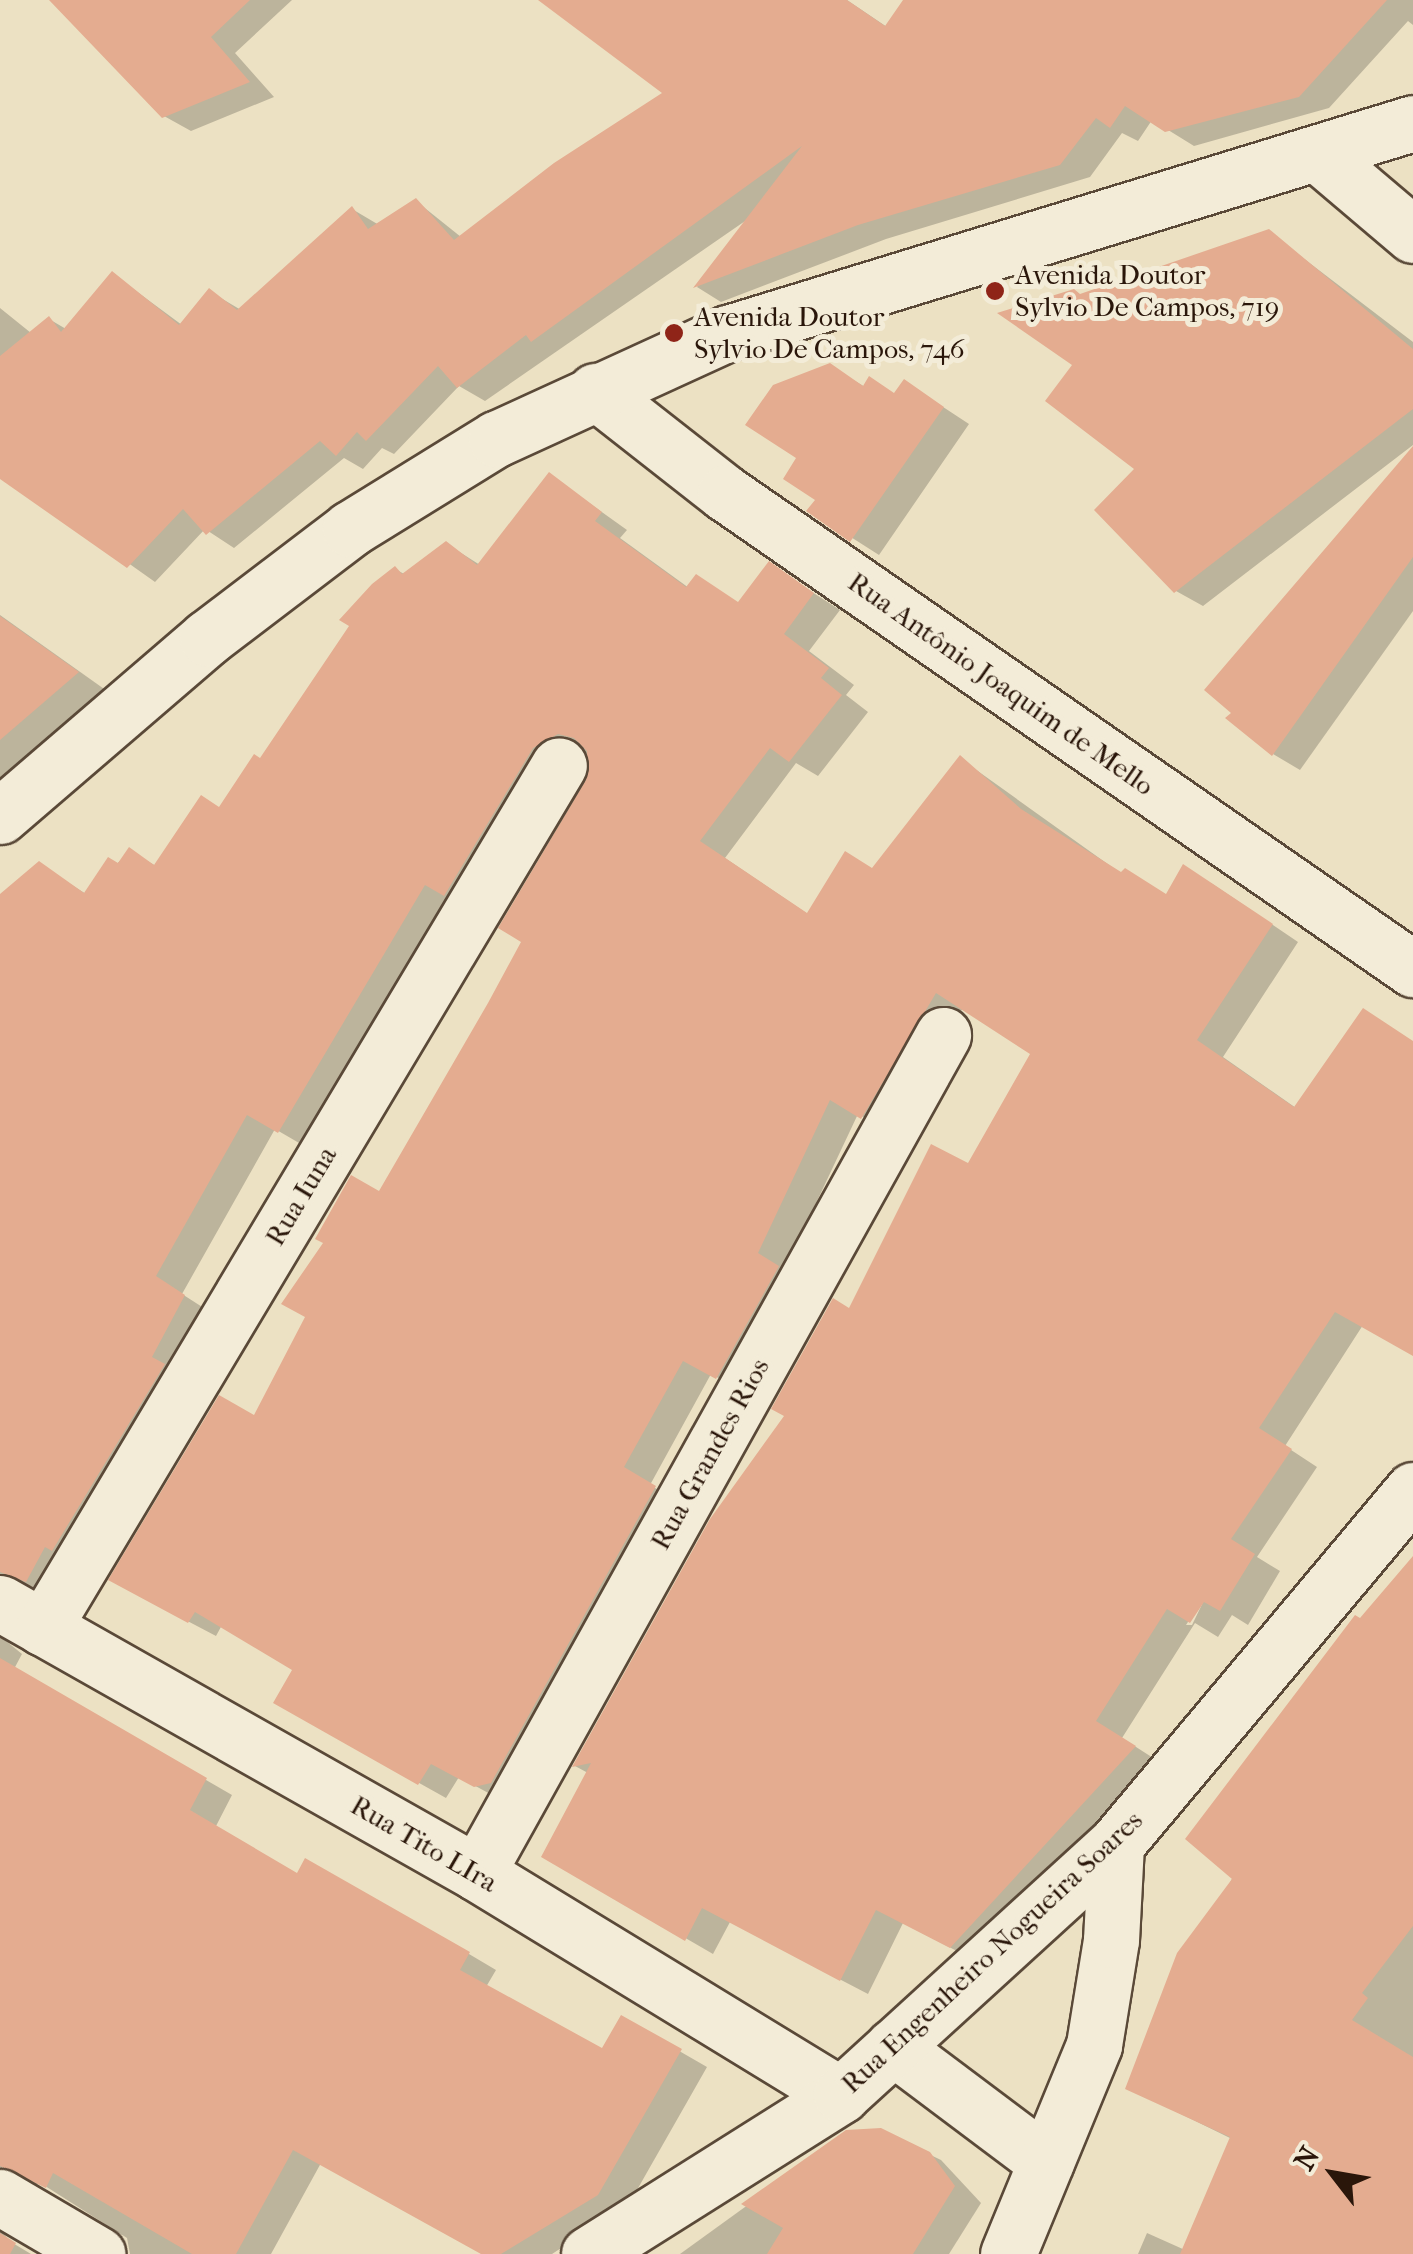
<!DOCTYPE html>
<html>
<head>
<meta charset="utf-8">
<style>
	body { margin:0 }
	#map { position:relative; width:1413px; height:2254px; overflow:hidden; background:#ece1c3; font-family:"IM FELL French Canon",serif }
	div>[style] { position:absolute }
	.shadow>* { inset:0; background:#0003 }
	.building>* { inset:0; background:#e4ac90 }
	.roads { filter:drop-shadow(2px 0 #5a4938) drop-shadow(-2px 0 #5a4938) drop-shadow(0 2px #5a4938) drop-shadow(0 -2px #5a4938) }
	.street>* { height:55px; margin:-27.5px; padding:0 27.5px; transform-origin:27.5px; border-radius:27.5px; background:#f3ecd8 }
	.secondary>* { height:55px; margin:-27.5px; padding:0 27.5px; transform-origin:27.5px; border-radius:27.5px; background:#f3ecd8 }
	.dots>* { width:28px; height:28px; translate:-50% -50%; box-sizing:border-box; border:5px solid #f3ecd8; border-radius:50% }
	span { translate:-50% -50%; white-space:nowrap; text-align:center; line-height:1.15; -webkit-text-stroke:10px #f3ecd8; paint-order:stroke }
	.poi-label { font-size:28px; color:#2a160a }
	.left { translate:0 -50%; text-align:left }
	.street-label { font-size:28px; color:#2a160a }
	.north { position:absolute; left:1283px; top:2124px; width:100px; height:100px; -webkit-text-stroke:8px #f3ecd8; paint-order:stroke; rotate:301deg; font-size:28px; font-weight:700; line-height:40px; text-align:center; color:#2a160a }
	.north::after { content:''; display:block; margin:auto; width:35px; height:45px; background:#2a160a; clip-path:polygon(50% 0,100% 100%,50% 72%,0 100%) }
</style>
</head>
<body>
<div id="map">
	<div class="shadow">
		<i style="clip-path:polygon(52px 0,292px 0,235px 53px,274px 97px,191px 131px,164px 116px)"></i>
		<i style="clip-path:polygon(582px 0,847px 0,887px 27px,906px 0,1413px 0,1413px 25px,1408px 21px,1329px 108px,1194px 146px,1152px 120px,1138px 141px,1122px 133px,1090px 177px,886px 239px,721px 302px,697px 287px,748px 219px,485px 401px,459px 386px,394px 454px,382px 448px,363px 469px,344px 458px,234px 548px,205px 529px,155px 582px,0 472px,0 308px,31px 333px,49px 319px,66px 329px,113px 274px,182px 325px,209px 291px,241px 310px,352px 209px,379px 225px,416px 201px,461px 237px,667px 93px)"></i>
		<i style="clip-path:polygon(1269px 232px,1413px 342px,1413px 445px,1203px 606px,1176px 591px,1138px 469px,1076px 365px,1081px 296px)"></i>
		<i style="clip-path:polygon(830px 366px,865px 387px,896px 394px,905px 382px,969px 424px,879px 555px,810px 511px,818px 499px,800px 458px)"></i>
		<i style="clip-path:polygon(1413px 450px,1413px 611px,1300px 770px,1273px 754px)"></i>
		<i style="clip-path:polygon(evenodd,550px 475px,627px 530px,620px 538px,689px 588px,740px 604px,770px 565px,840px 610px,809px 651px,854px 685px,846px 695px,868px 712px,818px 776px,796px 763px,725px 858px,809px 915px,873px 870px,961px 759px,1123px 875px,1167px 896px,1211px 883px,1298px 942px,1223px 1057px,1296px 1108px,1413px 1042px,1413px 1353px,1363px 1325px,1285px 1446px,1317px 1467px,1257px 1557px,1280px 1571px,1248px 1625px,1232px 1615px,1218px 1637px,1195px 1623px,1122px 1738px,1161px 1763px,978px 1962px,903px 1923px,868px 1994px,730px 1922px,713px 1954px,544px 1856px,588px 1773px,575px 1766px,850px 1311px,969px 1166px,1034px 1054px,963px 1008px,889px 1132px,858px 1114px,784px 1271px,744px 1392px,711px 1374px,650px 1485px,682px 1504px,503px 1801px,459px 1777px,446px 1798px,276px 1703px,295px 1669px,222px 1625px,216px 1636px,138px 1595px,255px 1418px,524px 941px,501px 927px,593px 766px,584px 750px,560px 763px,306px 1147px,275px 1129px,182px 1294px,210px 1312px,54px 1596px,30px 1586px,11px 1591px,0 1611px,0 897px,39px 864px,86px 894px,130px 851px,156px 866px,220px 809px,261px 761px,395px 569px,406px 575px,447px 544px,480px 565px,550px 475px,1209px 1590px,1192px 1625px,1186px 1625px,1209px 1590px)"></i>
		<i style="clip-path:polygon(0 615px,107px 691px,0 779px)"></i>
		<i style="clip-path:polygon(1413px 1559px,1413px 2254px,1138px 2254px,1147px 2233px,1185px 2250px,1232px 2139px,1128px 2088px,1360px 1621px)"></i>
		<i style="clip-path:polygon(0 1636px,22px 1654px,14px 1669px,232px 1795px,215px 1828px,298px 1876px,306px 1861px,469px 1954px,496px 1970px,486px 1987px,603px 2051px,622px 2018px,707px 2067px,629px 2204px,552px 2254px,485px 2254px,321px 2163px,271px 2254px,130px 2254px,127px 2238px,42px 2184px,13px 2184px,0 2197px)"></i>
		<i style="clip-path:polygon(880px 2131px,941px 2160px,981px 2203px,949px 2254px,680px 2254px,847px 2133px)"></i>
		<i style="clip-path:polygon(0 2230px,11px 2242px,31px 2254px,0 2254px)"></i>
	</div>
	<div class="building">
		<i style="clip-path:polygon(49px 0,250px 0,211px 37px,250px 82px,162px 118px)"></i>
		<i style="clip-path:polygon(538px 0,847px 0,885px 26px,903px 0,1387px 0,1299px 97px,1165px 132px,1125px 106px,1110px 128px,1096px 118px,1060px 165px,858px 225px,693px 288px,802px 146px,531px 342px,526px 335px,457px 388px,438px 366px,366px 441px,357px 432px,336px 456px,320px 441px,206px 535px,183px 509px,127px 568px,0 479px,0 356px,49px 316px,61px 332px,112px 271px,179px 325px,209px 288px,237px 310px,352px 206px,368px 229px,416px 198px,454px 240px,554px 163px,662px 93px)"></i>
		<i style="clip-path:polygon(1269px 229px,1413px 349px,1413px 409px,1174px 593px,1094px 510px,1134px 469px,1045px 401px,1072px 365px,997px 313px,1074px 289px,1080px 294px)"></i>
		<i style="clip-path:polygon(830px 363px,863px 386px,869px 376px,894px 393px,904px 379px,944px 407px,850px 542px,806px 511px,815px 500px,783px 479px,796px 458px,745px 425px,773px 385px)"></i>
		<i style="clip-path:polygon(1413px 446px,1413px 557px,1272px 756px,1225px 718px,1231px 713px,1204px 690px)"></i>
		<i style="clip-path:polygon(549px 472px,602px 512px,595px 521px,686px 587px,696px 574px,738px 602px,769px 561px,814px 593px,784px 634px,829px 668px,821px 678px,842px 695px,789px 762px,770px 748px,700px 841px,807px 913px,845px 851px,872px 868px,960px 755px,1021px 809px,1121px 872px,1125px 868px,1166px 894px,1183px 864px,1273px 924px,1197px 1040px,1294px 1107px,1363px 1008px,1413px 1041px,1413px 1356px,1335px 1312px,1259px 1428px,1292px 1449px,1231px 1539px,1255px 1554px,1220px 1611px,1204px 1602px,1190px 1623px,1167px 1609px,1096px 1721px,1136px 1746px,950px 1948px,876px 1910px,840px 1981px,702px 1908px,685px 1941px,541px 1857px,591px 1763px,572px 1767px,710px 1519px,784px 1416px,771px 1409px,833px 1298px,849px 1308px,931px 1144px,968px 1163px,1030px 1054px,936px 993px,861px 1119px,830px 1100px,758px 1253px,779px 1266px,716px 1379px,683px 1361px,624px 1467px,656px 1486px,491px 1783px,474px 1787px,431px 1764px,418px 1785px,273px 1703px,292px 1670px,195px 1612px,188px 1623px,108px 1580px,219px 1395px,254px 1415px,305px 1317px,281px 1304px,323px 1243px,315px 1239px,351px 1175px,379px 1191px,488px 1003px,521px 942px,498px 928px,586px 780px,587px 751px,574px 738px,558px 734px,533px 748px,444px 896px,425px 885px,278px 1133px,247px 1115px,156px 1276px,185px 1295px,152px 1357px,165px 1364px,52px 1551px,45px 1547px,26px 1582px,0 1572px,0 894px,39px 861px,84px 893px,108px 857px,118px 863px,129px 847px,154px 865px,201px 795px,219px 807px,254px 754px,260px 758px,349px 626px,339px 620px,372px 584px,395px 566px,402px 574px,446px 541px,477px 565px)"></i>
		<i style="clip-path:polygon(0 616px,79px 672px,0 740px)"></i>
		<i style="clip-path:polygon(1413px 1556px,1413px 1926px,1362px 1993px,1368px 1998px,1352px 2020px,1413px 2057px,1413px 2254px,1180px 2254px,1230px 2137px,1125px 2089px,1177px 1953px,1232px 1879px,1185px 1839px,1355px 1615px,1360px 1618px)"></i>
		<i style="clip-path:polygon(0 1658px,207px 1778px,190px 1810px,297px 1873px,305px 1858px,470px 1952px,460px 1970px,602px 2048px,621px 2015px,682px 2049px,598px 2195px,501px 2254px,481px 2254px,293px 2150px,236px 2254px,192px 2254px,53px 2173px,46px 2188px,0 2166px)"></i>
		<i style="clip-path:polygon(881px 2128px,930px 2152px,955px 2186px,913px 2254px,767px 2254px,783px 2228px,741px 2204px,846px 2130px)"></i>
		<i style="clip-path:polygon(0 2233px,16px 2243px,10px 2254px,0 2254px)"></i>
	</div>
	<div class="roads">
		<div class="street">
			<i style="left:1320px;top:156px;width:122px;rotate:40.3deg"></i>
			<i style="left:595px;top:391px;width:165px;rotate:38.1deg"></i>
			<i style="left:725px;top:493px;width:837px;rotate:34.68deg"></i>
			<i style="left:0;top:1603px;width:548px;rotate:29.51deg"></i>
			<i style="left:477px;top:1873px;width:426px;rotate:31.4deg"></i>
			<i style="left:43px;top:1628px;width:1005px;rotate:-59.12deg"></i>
			<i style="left:477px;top:1873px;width:959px;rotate:-60.92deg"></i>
			<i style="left:893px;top:2047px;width:191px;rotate:36.9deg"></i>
			<i style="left:0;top:2197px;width:113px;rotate:30.4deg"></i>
			<i style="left:589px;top:2254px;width:298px;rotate:-32.2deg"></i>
			<i style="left:841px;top:2095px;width:372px;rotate:-42.4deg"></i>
			<i style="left:1116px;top:1844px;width:462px;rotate:-50deg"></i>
			<i style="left:1008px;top:2254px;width:226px;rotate:-67.6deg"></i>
			<i style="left:1094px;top:2045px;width:106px;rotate:-80.8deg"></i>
			<i style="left:1111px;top:1940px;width:96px;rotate:-87deg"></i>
		</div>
		<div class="secondary">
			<i style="left:0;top:816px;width:273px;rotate:-40.7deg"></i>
			<i style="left:207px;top:638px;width:180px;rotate:-37.3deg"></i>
			<i style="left:350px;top:529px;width:172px;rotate:-31.7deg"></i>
			<i style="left:496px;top:439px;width:255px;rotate:-24.6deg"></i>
			<i style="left:728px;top:333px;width:716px;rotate:-17.04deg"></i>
		</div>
	</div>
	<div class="dots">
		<i style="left:995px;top:291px;background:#8f2418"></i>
		<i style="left:674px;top:333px;background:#8f2418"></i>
	</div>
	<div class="poi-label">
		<span class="left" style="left:1015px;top:291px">Avenida Doutor<br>Sylvio De Campos, 719</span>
		<span class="left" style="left:694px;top:333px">Avenida Doutor<br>Sylvio De Campos, 746</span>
	</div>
	<div class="street-label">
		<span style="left:1001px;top:684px;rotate:35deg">Rua Antônio Joaquim de Mello</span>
		<span style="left:301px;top:1196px;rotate:-59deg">Rua Iuna</span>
		<span style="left:710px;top:1454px;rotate:-61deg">Rua Grandes Rios</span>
		<span style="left:424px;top:1844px;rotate:30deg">Rua Tito LIra</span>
		<span style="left:992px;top:1952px;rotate:-43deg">Rua Engenheiro Nogueira Soares</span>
	</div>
	<div class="north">N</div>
</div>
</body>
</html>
